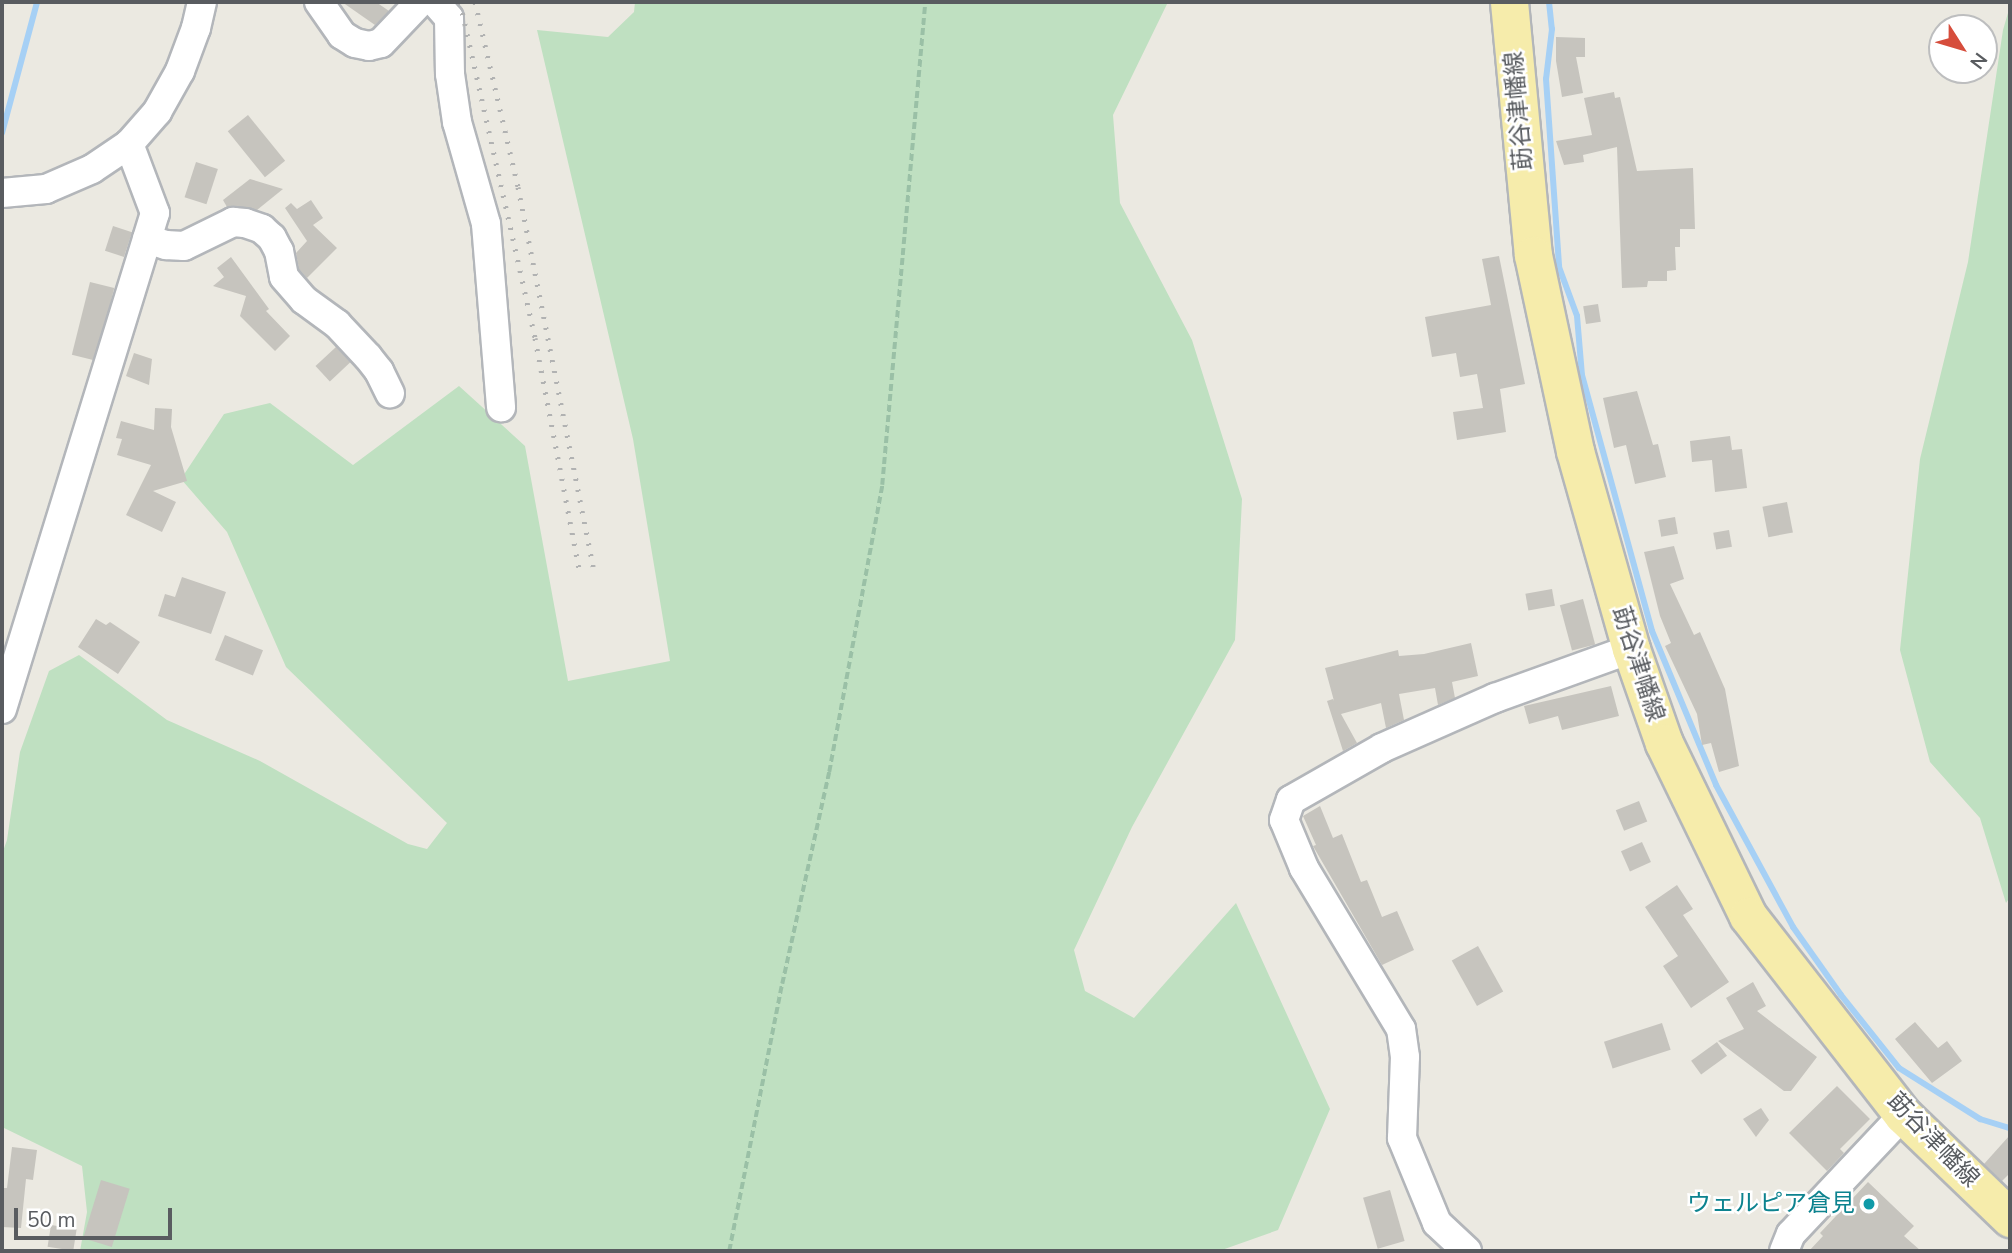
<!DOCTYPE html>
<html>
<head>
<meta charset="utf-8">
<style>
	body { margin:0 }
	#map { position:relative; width:2012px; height:1253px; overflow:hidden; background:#ebe9e1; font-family:"Nunito Sans","Noto Sans JP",sans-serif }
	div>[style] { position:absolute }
	.green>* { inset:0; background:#bfe0c1 }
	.stream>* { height:6px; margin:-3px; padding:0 3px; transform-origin:3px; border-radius:3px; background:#a6d0f5 }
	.building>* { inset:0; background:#c6c4be; transform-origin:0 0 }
	.path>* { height:3.5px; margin-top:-1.75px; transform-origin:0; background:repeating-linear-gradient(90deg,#9ac0a6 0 7px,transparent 0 10.5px) }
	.roads { filter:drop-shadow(2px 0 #b3b6ba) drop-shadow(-2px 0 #b3b6ba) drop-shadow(0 2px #b3b6ba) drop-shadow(0 -2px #b3b6ba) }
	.minor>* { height:28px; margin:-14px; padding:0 14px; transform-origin:14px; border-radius:14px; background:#fff }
	.major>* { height:37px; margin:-18.5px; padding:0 18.5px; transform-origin:18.5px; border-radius:18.5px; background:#f6ecab }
	.rail>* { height:5px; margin-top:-2.5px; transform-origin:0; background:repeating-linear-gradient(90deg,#b1b2b2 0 2px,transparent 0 11px) }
	.dots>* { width:19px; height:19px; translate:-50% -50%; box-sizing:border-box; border:4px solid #fff; border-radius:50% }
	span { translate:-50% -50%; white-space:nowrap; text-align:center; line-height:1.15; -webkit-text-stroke:5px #fff; paint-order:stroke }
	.street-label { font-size:24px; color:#595c60 }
	.culture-label { font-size:24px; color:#0d838f }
	.right { translate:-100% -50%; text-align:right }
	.frame { position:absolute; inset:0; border:4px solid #595c60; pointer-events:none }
	.north { position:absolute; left:1928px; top:14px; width:70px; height:70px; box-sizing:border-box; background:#fff; border:2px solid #bdbebf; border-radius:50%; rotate:127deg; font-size:19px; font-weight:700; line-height:28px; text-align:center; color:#595c60 }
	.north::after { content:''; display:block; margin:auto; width:24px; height:32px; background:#d64d3c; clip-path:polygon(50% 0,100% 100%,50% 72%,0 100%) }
	.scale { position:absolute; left:14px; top:1208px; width:158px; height:32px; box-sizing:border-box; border:4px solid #595c60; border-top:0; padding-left:9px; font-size:21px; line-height:24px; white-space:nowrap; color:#595c60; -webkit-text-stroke:5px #fff; paint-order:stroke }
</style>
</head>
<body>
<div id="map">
	<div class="green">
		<i style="clip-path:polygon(635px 2px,1168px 2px,1113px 115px,1120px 203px,1192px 340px,1242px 499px,1235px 640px,1132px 827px,1074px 950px,1085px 991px,1134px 1018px,1236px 903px,1330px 1109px,1278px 1230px,1219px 1251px,80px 1251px,87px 1212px,82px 1166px,2px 1127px,2px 854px,7px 840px,20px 752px,49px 671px,79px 655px,167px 720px,260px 761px,408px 844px,427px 849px,447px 823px,286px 667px,227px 532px,181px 479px,224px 414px,270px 403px,353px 465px,459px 386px,525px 446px,568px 681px,670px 661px,633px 439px,537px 30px,608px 37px,634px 12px)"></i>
		<i style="clip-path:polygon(2010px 6px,2010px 897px,2006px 903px,1980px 818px,1930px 762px,1900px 650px,1920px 459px,1968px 262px,2003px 30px)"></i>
	</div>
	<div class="stream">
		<i style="left:1549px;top:2px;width:27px;rotate:84deg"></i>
		<i style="left:1552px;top:29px;width:50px;rotate:96.8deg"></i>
		<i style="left:1546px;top:79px;width:188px;rotate:86deg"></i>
		<i style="left:1559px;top:267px;width:52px;rotate:69.8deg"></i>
		<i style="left:1577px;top:316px;width:59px;rotate:85.2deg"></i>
		<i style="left:1582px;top:375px;width:265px;rotate:74.7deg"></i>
		<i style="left:1652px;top:631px;width:167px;rotate:67.4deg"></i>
		<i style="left:1716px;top:785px;width:162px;rotate:61.5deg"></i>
		<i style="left:1793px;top:927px;width:83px;rotate:54.8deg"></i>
		<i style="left:1841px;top:995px;width:93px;rotate:51.5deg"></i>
		<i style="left:1899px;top:1068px;width:96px;rotate:32.2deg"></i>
		<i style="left:1980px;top:1119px;width:31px;rotate:17deg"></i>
		<i style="left:2px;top:133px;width:136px;rotate:-75deg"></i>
	</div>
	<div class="building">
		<i style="clip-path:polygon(342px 2px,376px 2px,389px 11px,375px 25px)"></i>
		<i style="clip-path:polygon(1556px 37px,1585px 38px,1585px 57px,1576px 57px,1583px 93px,1562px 97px,1556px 61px)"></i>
		<i style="clip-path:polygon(1614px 92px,1615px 98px,1620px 97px,1637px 171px,1693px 168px,1695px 229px,1680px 229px,1680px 247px,1675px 247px,1676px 270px,1667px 271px,1667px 281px,1648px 281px,1647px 287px,1622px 288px,1617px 147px,1583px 155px,1584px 162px,1564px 165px,1556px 141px,1592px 135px,1584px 98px)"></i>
		<i style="left:248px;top:115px;width:59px;height:26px;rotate:51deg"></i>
		<i style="left:196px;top:162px;width:23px;height:37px;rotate:18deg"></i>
		<i style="clip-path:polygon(250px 179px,283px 189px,257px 210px,227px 207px,223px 200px)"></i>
		<i style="clip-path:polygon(311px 200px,323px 218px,313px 225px,337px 248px,307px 278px,299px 269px,296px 253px,307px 241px,285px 208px,291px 203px,297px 209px)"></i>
		<i style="left:113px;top:226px;width:20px;height:26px;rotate:18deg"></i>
		<i style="clip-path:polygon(1499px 256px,1525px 384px,1500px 389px,1506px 432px,1457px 440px,1453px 412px,1483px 408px,1477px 374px,1460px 377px,1456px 353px,1432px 357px,1425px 317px,1491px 305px,1482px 259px)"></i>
		<i style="clip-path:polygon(231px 257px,269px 309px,266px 311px,290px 336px,275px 351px,240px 316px,246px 296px,213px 286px,224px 277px,217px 268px)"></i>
		<i style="left:90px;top:282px;width:25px;height:75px;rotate:14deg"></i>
		<i style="left:1598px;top:304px;width:18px;height:15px;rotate:81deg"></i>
		<i style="left:336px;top:347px;width:21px;height:28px;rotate:47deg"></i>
		<i style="clip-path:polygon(134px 353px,152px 359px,149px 385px,126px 376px)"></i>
		<i style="clip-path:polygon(1637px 391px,1653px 445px,1658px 444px,1666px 477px,1635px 484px,1626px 445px,1614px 448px,1603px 398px)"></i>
		<i style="clip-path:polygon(155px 408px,172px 409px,171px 427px,187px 481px,153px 491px,176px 502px,162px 532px,126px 515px,151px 465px,117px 455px,122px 439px,116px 438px,121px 421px,154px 430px)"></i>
		<i style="clip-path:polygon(1730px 436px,1732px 450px,1742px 449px,1747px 488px,1715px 492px,1712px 460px,1692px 462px,1690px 441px)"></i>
		<i style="left:1787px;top:502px;width:31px;height:25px;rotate:79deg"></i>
		<i style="left:1675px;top:517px;width:17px;height:17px;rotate:80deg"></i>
		<i style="left:1729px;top:530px;width:17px;height:16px;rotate:80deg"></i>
		<i style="clip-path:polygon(1674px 546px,1684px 579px,1670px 584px,1694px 635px,1700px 632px,1725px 689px,1739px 766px,1719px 772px,1711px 743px,1702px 745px,1697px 714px,1665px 646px,1671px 643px,1660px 616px,1644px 552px)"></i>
		<i style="clip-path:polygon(182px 577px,226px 592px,211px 634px,158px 616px,165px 594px,175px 597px)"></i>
		<i style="left:1552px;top:589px;width:17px;height:27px;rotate:80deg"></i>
		<i style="left:1583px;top:599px;width:47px;height:24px;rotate:75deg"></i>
		<i style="clip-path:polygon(96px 619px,106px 625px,110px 622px,140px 642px,118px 674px,78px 647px)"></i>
		<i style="left:225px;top:635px;width:41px;height:27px;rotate:22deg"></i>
		<i style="clip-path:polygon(1471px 643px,1478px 676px,1452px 682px,1455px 698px,1438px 705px,1435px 688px,1399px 694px,1404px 720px,1386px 728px,1381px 703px,1341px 714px,1357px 743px,1343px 751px,1327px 701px,1333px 699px,1334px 701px,1325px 668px,1398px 650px,1399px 656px,1424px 654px)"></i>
		<i style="clip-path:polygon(1611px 686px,1619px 716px,1562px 730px,1558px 716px,1529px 724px,1524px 706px)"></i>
		<i style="left:1639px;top:801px;width:22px;height:25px;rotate:68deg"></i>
		<i style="clip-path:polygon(1320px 806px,1333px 838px,1342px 834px,1361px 882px,1367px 880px,1382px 917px,1397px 911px,1414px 950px,1382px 965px,1313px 846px,1316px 845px,1303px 816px)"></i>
		<i style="left:1642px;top:842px;width:22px;height:23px;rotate:66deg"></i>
		<i style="clip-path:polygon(1677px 885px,1693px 909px,1683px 915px,1729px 982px,1691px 1008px,1663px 966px,1678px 956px,1645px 907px)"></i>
		<i style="left:1478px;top:946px;width:52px;height:30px;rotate:61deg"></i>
		<i style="clip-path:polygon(1753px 982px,1766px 1006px,1757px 1011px,1817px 1057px,1791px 1091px,1784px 1091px,1718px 1041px,1744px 1029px,1726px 998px)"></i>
		<i style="clip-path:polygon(1915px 1022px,1938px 1048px,1947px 1041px,1962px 1061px,1932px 1083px,1895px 1039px)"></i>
		<i style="left:1662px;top:1023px;width:28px;height:61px;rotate:72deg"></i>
		<i style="left:1717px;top:1042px;width:17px;height:32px;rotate:54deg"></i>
		<i style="clip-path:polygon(1837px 1086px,1870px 1119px,1840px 1149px,1844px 1153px,1827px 1171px,1789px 1133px)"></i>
		<i style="clip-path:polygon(1761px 1108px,1769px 1120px,1756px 1137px,1743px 1119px)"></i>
		<i style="clip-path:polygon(2010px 1135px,2010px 1173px,2002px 1181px,1984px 1164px)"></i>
		<i style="clip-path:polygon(12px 1147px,37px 1150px,33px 1180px,26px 1179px,21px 1228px,2px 1227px,2px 1188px,7px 1188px)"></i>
		<i style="left:101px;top:1180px;width:30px;height:61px;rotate:17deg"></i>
		<i style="clip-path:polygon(1868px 1182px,1914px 1226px,1904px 1236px,1921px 1251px,1809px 1251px,1823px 1236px,1820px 1233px)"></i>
		<i style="left:1390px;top:1190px;width:53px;height:28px;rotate:74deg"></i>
		<i style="left:51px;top:1225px;width:26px;height:22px;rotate:9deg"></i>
	</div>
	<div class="path">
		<i style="left:729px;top:1251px;width:272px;rotate:-78.8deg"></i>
		<i style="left:782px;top:984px;width:217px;rotate:-77.5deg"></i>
		<i style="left:829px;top:772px;width:292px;rotate:-79.5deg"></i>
		<i style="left:882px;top:485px;width:485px;rotate:-84.9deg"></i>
	</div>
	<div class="roads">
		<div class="minor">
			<i style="left:319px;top:2px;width:40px;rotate:55.1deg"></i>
			<i style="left:342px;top:35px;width:15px;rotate:32deg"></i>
			<i style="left:355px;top:43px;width:14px;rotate:12deg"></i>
			<i style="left:369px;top:46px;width:12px;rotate:-14deg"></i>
			<i style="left:381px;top:43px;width:57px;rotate:-46.4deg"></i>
			<i style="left:435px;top:2px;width:21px;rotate:49deg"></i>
			<i style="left:449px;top:18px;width:56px;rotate:89deg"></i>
			<i style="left:450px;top:74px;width:49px;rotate:81.7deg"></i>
			<i style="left:457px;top:122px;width:106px;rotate:74.1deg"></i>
			<i style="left:486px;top:224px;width:184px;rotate:85.3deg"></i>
			<i style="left:2px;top:193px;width:44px;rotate:-5.2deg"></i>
			<i style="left:46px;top:189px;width:50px;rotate:-23.5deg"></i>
			<i style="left:92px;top:169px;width:45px;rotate:-34deg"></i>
			<i style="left:129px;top:144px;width:43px;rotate:-48.8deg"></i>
			<i style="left:157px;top:112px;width:47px;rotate:-60.7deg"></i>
			<i style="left:180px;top:71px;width:46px;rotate:-69.6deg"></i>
			<i style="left:196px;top:28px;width:27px;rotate:-77deg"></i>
			<i style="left:147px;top:239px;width:20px;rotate:18deg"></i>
			<i style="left:166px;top:245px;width:18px;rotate:3deg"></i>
			<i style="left:184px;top:246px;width:55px;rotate:-26.1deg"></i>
			<i style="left:233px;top:222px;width:12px;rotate:5deg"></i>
			<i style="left:245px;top:223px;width:18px;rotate:19deg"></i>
			<i style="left:262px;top:229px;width:13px;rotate:42deg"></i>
			<i style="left:272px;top:238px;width:15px;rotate:62deg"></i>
			<i style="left:279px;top:251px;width:26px;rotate:79deg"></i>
			<i style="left:284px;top:277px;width:30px;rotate:49deg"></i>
			<i style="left:304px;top:300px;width:41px;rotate:36deg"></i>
			<i style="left:337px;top:324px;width:45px;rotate:46.8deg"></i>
			<i style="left:368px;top:357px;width:18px;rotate:52deg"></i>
			<i style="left:379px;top:371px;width:25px;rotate:64deg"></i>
			<i style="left:2px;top:709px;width:519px;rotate:-72.86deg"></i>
			<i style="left:155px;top:213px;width:74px;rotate:-110.6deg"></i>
			<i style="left:1467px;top:1251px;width:41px;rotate:-137deg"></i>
			<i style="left:1437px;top:1223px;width:92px;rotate:-112.4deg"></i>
			<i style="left:1402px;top:1138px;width:81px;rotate:-87.9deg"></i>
			<i style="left:1405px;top:1057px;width:28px;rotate:-98deg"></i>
			<i style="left:1401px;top:1029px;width:188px;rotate:-121.1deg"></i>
			<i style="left:1304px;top:868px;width:52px;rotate:-112.6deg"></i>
			<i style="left:1284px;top:820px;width:21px;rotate:-71deg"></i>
			<i style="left:1291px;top:800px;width:105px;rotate:-29.7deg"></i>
			<i style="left:1382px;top:748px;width:124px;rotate:-23.9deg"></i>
			<i style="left:1495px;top:698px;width:145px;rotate:-19.8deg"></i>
			<i style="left:1784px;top:1251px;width:18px;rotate:-68deg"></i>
			<i style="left:1791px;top:1234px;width:163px;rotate:-46.7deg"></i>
		</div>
		<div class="major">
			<i style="left:1509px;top:2px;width:254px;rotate:84.6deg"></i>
			<i style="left:1533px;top:255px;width:200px;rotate:77.9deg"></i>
			<i style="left:1575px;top:451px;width:206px;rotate:74.2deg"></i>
			<i style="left:1631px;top:649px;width:100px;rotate:70.7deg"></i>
			<i style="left:1664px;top:743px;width:192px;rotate:64.1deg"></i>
			<i style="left:1748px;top:916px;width:252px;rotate:52.1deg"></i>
			<i style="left:1903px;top:1115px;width:149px;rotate:43.9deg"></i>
		</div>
	</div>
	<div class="rail">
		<i style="left:460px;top:2px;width:344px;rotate:77.4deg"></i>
		<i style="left:535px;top:338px;width:235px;rotate:79.2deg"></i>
		<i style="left:475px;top:2px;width:190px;rotate:76.9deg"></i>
		<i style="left:518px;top:187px;width:387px;rotate:78.8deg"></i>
	</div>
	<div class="dots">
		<i style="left:1869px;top:1204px;background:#0f9aa8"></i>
	</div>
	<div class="street-label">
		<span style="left:1519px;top:111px;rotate:-95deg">莇谷津幡線</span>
		<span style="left:1638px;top:664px;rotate:72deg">莇谷津幡線</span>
		<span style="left:1933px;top:1140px;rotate:46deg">莇谷津幡線</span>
	</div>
	<div class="culture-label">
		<span class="right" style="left:1855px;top:1204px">ウェルピア倉見</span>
	</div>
	<div class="frame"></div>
	<div class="north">N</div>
	<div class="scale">50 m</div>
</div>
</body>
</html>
